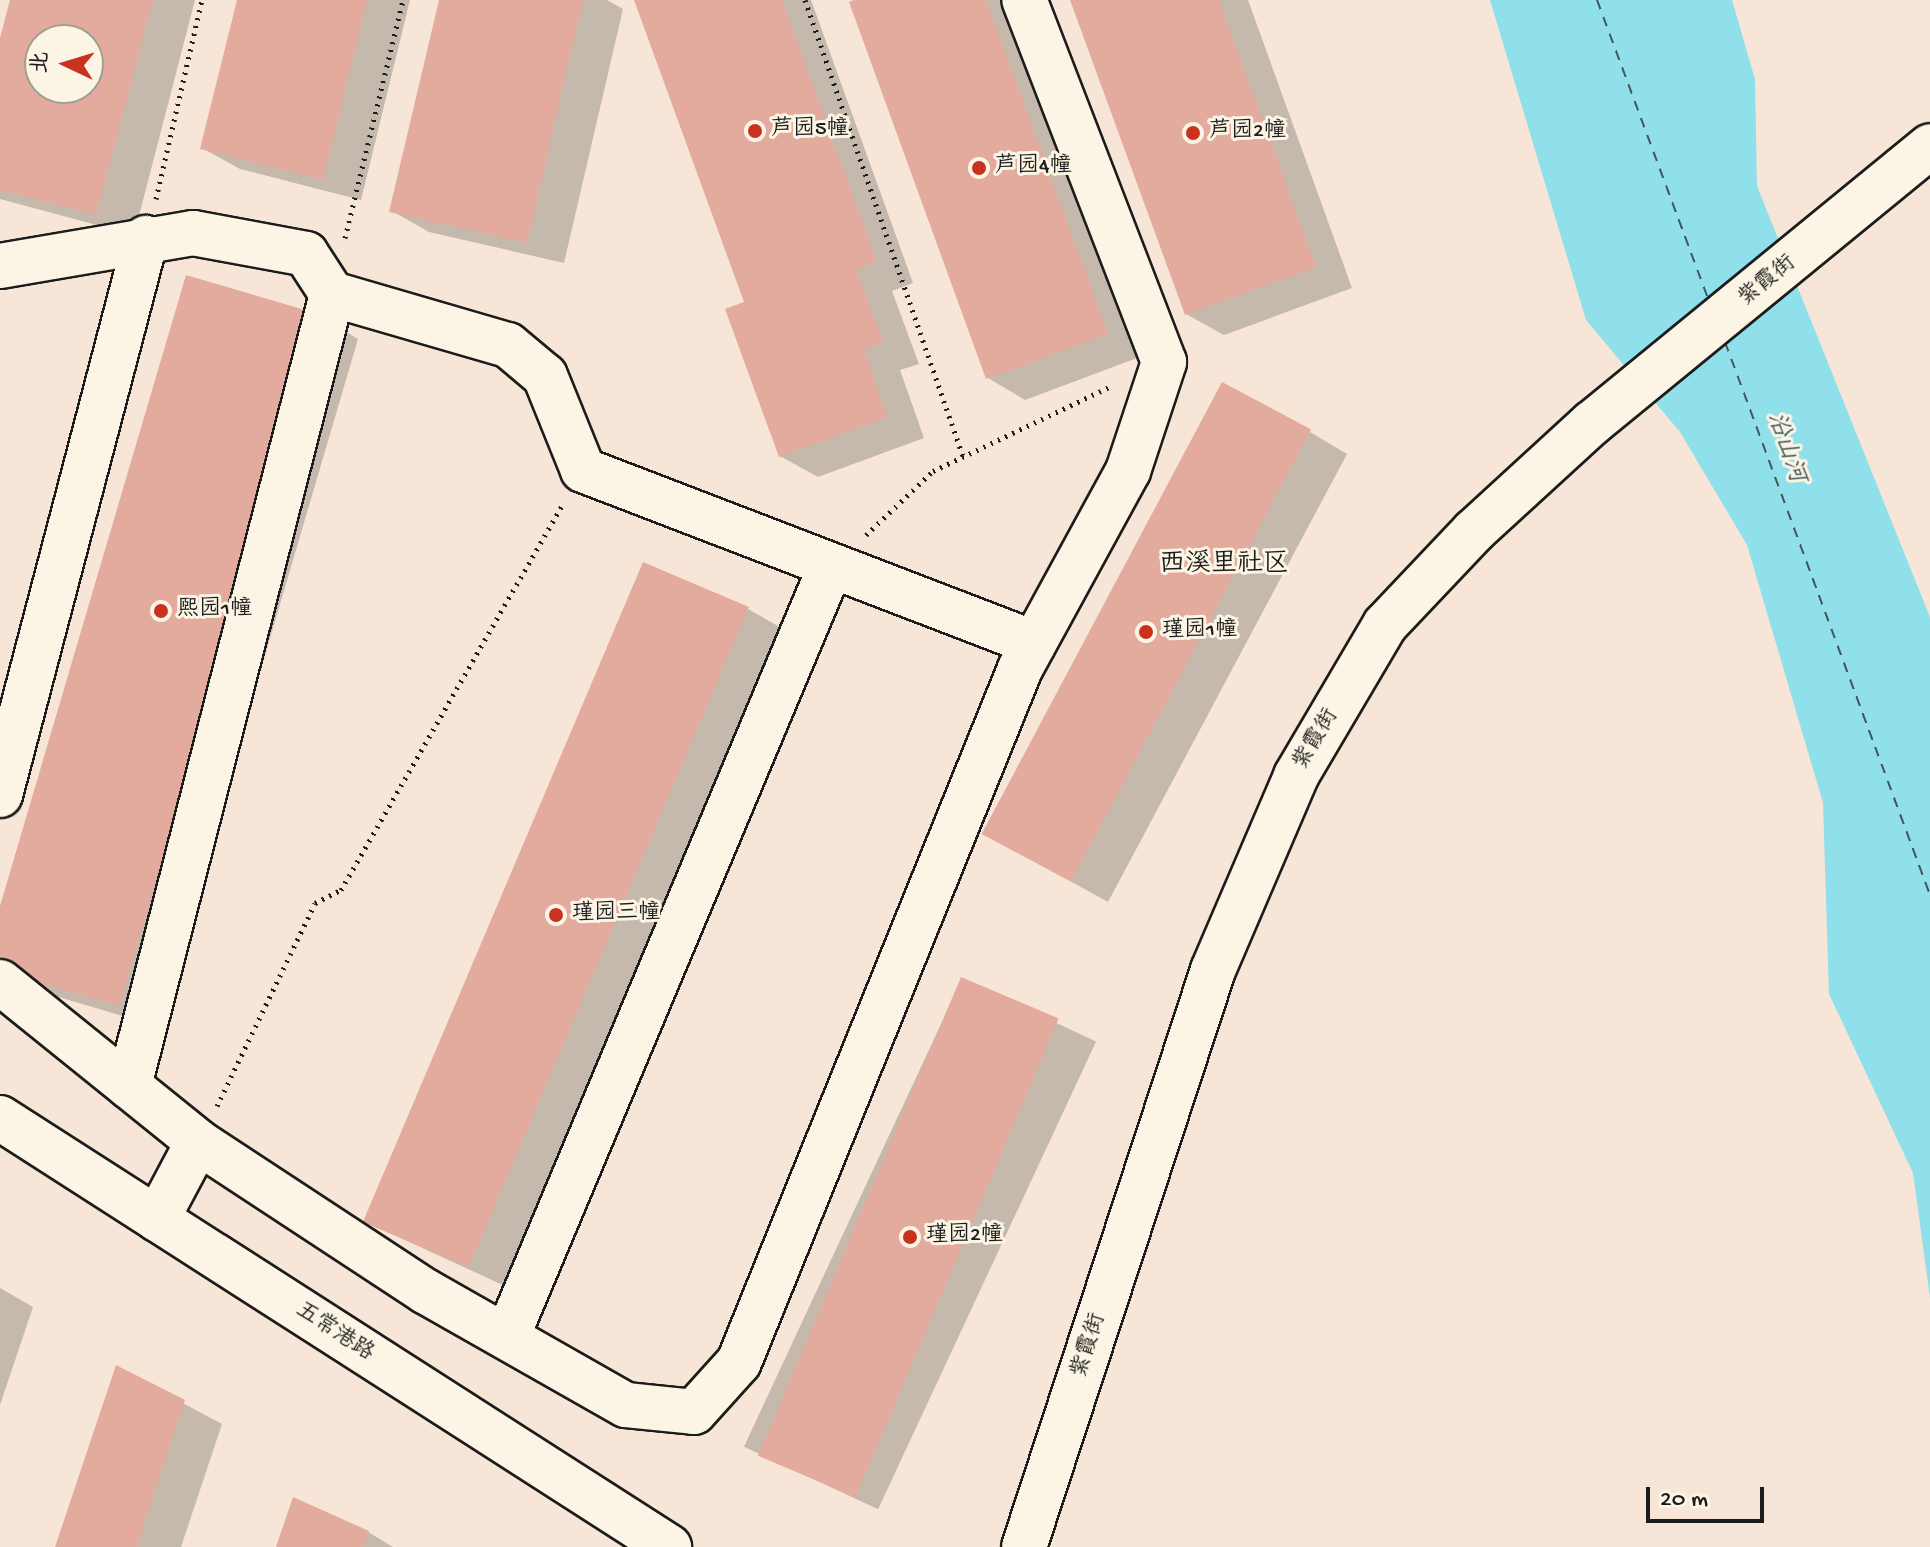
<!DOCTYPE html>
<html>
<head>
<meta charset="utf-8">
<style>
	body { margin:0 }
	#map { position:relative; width:1930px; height:1547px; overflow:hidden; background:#f7e6d7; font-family:"Gochi Hand","LXGW WenKai TC",sans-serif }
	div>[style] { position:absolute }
	.water>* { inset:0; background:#8fe0ea }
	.shadow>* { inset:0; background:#0003; transform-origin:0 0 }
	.ferry>* { height:2px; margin-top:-1px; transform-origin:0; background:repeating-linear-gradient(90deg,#3e575a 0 10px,transparent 0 18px) }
	.building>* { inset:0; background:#e3aa9e; transform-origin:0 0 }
	.path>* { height:5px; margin-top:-2.5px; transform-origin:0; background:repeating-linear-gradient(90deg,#1c1c1c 0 2px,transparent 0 8px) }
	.roads { filter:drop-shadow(2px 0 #1c1c1c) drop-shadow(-2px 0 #1c1c1c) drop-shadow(0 2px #1c1c1c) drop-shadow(0 -2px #1c1c1c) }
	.minor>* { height:44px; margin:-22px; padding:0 22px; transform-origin:22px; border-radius:22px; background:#fcf5e5 }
	.dots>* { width:22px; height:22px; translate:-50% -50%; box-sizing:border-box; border:4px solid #fcf5e5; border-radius:50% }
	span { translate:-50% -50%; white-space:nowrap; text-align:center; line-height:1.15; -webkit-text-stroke:6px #fcf5e5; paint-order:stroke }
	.poi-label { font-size:22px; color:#1c1c1c }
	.left { translate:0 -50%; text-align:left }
	.street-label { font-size:22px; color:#1c1c1c }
	.water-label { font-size:24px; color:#3e575a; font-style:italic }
	.quarter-label { font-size:26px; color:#1c1c1c }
	.north { position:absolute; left:24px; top:24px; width:80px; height:80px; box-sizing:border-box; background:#fcf5e5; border:2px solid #a29e95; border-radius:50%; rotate:274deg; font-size:22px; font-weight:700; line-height:32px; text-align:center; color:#1c1c1c }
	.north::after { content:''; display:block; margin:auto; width:28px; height:36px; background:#c8321e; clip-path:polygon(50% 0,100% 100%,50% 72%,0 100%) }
	.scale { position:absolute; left:1646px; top:1487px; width:118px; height:36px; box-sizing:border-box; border:4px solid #1c1c1c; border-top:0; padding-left:10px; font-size:24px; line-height:28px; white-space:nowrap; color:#1c1c1c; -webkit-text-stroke:6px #fcf5e5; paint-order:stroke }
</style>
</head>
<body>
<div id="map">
	<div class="water">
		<i style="clip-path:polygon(1490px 0,1732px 0,1755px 79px,1757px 186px,1930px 617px,1930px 1298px,1913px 1173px,1829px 994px,1823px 803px,1747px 545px,1680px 432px,1586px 320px)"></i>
	</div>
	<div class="shadow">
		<i style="clip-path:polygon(evenodd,12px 0,195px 0,134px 235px,0 199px,0 46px,12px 0,40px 40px,88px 40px,88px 88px,40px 88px,40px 40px)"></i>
		<i style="clip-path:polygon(239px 0,410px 0,361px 200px,240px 169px,202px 148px)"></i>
		<i style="clip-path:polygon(441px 0,607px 0,623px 9px,564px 263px,429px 232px,392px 211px)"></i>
		<i style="clip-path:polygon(636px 0,811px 0,913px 283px,892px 291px,919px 364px,900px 370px,924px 438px,818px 477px,780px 456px,746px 304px)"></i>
		<i style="clip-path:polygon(860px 0,1015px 0,1145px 355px,1025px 400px,988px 378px)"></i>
		<i style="clip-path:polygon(1072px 0,1248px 0,1352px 288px,1224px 335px,1186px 314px)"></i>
		<i style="clip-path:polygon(321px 317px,358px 339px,156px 1026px,22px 986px,0 914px)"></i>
		<i style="clip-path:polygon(1310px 432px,1347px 454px,1108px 902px,1021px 854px)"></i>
		<i style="clip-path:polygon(748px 609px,785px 630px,507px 1287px,366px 1222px)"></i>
		<i style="left:962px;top:979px;width:148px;height:516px;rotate:25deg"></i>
		<i style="clip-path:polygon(0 1288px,33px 1307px,0 1405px)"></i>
		<i style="clip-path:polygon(117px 1368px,222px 1424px,181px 1547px,57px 1547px)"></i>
		<i style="clip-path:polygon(368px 1532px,393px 1547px,279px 1547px)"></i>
	</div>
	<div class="ferry">
		<i style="left:1597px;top:0;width:319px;rotate:69.6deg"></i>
		<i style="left:1725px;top:342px;width:590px;rotate:69.66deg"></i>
	</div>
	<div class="building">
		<i style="clip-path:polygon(evenodd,10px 0,153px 0,96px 215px,0 190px,0 38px,10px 0,40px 40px,88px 40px,88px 88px,40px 88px,40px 40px)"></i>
		<i style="clip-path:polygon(237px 0,367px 0,323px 180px,200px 149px)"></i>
		<i style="clip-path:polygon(439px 0,583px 0,527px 243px,389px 212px)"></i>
		<i style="clip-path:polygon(634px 0,782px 0,877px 262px,856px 269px,883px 342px,864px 349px,888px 417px,779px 457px,725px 309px,744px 302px)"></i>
		<i style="clip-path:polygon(854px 0,986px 0,1108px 334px,986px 379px,849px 2px)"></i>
		<i style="clip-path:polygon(1070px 0,1219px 0,1316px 267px,1185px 315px)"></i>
		<i style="clip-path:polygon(186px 275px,322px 315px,119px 1006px,0 971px,0 906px)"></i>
		<i style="left:1222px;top:382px;width:101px;height:512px;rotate:28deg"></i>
		<i style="left:643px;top:562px;width:115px;height:717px;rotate:23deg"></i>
		<i style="left:961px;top:977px;width:106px;height:520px;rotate:23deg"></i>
		<i style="clip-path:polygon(116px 1365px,185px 1400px,137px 1547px,55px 1547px)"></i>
		<i style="clip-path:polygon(293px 1497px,369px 1531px,363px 1547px,276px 1547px)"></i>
	</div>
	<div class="path">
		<i style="left:805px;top:0;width:482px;rotate:70.9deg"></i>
		<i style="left:156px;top:199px;width:204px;rotate:-77deg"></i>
		<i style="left:345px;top:238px;width:245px;rotate:-76.3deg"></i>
		<i style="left:866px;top:535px;width:93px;rotate:-43.7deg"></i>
		<i style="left:933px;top:471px;width:197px;rotate:-25.5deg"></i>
		<i style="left:217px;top:1106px;width:225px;rotate:-64.2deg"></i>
		<i style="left:315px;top:903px;width:29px;rotate:-27deg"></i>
		<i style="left:341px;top:890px;width:443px;rotate:-60.1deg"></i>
	</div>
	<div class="roads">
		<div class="minor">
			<i style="left:0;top:266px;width:196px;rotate:-9.7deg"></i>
			<i style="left:193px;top:233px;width:115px;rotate:10.5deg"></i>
			<i style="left:306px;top:254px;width:48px;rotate:57deg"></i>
			<i style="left:332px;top:294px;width:183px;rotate:16.2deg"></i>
			<i style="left:508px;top:345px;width:48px;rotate:40deg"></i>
			<i style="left:545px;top:376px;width:101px;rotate:68deg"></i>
			<i style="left:583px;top:470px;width:483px;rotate:21deg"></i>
			<i style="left:0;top:795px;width:576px;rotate:-75.31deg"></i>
			<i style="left:0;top:982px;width:255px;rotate:38.9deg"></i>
			<i style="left:198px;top:1142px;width:272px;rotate:33.3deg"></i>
			<i style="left:425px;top:1291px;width:231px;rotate:29.6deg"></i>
			<i style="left:626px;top:1405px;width:68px;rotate:5.9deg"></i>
			<i style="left:694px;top:1412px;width:67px;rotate:-48deg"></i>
			<i style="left:739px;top:1362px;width:748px;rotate:-67.93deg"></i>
			<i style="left:1020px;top:669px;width:226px;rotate:-61.4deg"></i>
			<i style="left:1128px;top:471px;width:115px;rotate:-71.7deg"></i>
			<i style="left:1164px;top:362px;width:388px;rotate:-111.1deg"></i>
			<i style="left:129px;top:1086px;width:818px;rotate:-75.62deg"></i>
			<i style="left:0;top:1118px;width:795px;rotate:32.67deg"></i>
			<i style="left:157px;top:1219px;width:87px;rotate:-62deg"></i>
			<i style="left:507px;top:1337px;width:834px;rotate:-67.22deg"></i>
			<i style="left:1024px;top:1547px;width:607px;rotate:-71.86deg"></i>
			<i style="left:1213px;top:970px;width:211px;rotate:-66.8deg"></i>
			<i style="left:1296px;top:776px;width:175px;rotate:-59.5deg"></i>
			<i style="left:1385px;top:625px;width:129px;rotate:-46.6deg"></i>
			<i style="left:1474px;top:531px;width:160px;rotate:-42.5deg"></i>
			<i style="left:1592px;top:423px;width:437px;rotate:-39.3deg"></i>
		</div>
	</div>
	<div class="dots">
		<i style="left:755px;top:131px;background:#c8321e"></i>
		<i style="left:1193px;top:133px;background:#c8321e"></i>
		<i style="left:979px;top:168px;background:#c8321e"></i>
		<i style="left:161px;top:611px;background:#c8321e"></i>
		<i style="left:1146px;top:632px;background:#c8321e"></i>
		<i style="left:556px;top:915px;background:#c8321e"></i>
		<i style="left:910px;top:1237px;background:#c8321e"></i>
	</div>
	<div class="poi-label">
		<span class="left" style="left:771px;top:131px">芦园5幢</span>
		<span class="left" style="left:1209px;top:133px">芦园2幢</span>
		<span class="left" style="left:995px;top:168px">芦园4幢</span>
		<span class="left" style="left:177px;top:611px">熙园1幢</span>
		<span class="left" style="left:1162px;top:632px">瑾园1幢</span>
		<span class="left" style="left:572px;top:915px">瑾园三幢</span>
		<span class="left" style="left:926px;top:1237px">瑾园2幢</span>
	</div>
	<div class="street-label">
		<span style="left:1768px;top:282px;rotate:-39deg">紫霞街</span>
		<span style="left:1317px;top:740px;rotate:-59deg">紫霞街</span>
		<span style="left:334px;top:1333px;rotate:33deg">五常港路</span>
		<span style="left:1090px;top:1346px;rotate:-72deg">紫霞街</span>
	</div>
	<div class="water-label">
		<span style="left:1785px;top:448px;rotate:71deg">沿山河</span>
	</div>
	<div class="quarter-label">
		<span style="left:1224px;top:566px">西溪里社区</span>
	</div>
	<div class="north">北</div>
	<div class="scale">20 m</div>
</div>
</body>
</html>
